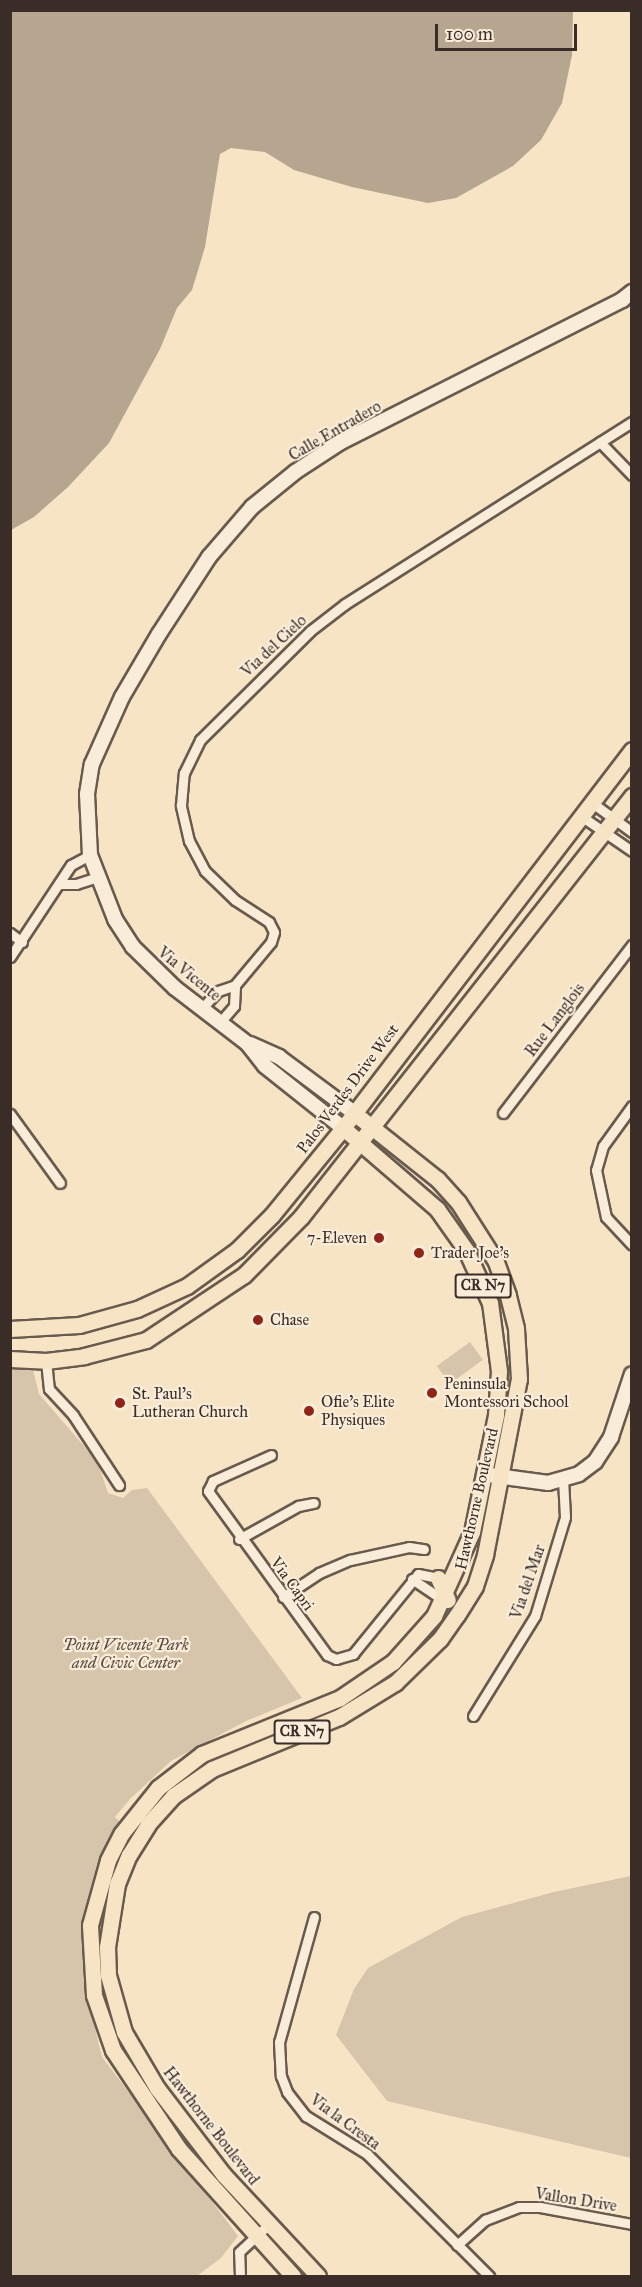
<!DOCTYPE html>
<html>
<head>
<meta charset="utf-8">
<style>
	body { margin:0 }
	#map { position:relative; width:642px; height:2287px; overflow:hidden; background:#f6e4c5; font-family:"IM FELL Great Primer",serif }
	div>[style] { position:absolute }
	.green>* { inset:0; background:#d6c5aa; transform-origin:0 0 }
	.water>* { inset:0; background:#b6a58f }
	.roads { filter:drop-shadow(2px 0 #695a4e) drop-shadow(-2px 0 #695a4e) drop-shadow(0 2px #695a4e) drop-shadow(0 -2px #695a4e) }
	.street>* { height:9px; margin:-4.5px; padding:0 4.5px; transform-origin:4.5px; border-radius:4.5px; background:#f9edd9 }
	.secondary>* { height:14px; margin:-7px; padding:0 7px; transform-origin:7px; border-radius:7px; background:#f9edd9 }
	.primary>* { height:15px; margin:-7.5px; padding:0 7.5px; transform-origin:7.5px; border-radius:7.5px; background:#f6e4c5 }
	.dots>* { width:16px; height:16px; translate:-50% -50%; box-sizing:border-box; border:3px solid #f9edd9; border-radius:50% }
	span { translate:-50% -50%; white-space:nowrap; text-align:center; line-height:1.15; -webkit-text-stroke:4.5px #f9edd9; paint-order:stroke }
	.shield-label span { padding:2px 4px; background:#f9edd9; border:2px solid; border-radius:4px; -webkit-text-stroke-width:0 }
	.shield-label { font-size:15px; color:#3a2c27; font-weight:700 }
	.street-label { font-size:16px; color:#3a2c27 }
	.poi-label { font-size:16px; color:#3a2c27 }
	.right { translate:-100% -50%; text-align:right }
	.left { translate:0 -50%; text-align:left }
	.park-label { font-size:16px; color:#594b41; font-style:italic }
	.frame { position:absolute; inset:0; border:12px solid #3a2c27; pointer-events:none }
	.scale { position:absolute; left:435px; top:24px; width:142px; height:27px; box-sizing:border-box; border:3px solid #3a2c27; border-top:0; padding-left:8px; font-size:18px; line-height:21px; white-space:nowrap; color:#3a2c27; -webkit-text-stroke:4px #f9edd9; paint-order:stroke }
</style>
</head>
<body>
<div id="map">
	<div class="green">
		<i style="left:470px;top:1342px;width:22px;height:41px;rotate:54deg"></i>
		<i style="clip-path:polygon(11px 1364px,33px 1370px,39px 1394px,97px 1461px,108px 1493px,123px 1498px,132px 1490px,147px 1488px,302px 1698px,246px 1721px,171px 1761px,130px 1799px,115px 1817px,120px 1822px,97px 1865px,87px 1905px,82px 1949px,87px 1995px,102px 2057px,238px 2236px,221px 2258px,197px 2276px,11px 2276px)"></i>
		<i style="clip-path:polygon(631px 1876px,631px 2158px,387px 2101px,336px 2035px,354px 1989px,368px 1968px,462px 1917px,554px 1892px)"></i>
	</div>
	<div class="water">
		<i style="clip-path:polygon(11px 10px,573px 11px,572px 55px,562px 103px,541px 140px,513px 166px,456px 198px,428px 203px,352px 187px,294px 170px,265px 152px,231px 148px,220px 154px,205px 247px,192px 290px,177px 308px,160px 349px,109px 443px,68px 487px,34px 517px,11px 530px)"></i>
	</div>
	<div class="roads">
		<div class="street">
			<i style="left:600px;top:442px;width:46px;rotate:45.9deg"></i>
			<i style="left:591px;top:802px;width:51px;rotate:36.2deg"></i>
			<i style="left:581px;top:816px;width:62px;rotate:34.5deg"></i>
			<i style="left:59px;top:884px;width:17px"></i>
			<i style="left:76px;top:884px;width:22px;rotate:-18deg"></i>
			<i style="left:10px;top:933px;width:15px;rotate:37deg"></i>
			<i style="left:10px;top:957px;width:110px;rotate:-56.5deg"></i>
			<i style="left:71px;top:865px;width:21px;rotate:-28deg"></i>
			<i style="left:202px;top:1008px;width:23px;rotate:-47deg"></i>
			<i style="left:218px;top:991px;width:18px;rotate:-19deg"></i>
			<i style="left:235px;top:985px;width:56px;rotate:-50.1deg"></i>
			<i style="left:271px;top:942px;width:10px;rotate:-73deg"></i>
			<i style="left:274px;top:932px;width:11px;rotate:-117deg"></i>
			<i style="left:269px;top:922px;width:40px;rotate:-147.1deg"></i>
			<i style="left:235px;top:900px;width:42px;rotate:-136deg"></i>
			<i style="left:205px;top:871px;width:34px;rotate:-118deg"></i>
			<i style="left:189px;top:841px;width:37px;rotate:-103deg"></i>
			<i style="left:181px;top:805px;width:32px;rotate:-85deg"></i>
			<i style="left:184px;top:773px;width:37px;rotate:-64deg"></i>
			<i style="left:200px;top:740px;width:155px;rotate:-44.7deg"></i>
			<i style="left:310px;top:631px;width:44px;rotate:-37.6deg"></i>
			<i style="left:345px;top:604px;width:340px;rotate:-32.4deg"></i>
			<i style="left:221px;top:1021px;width:20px;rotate:-49deg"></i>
			<i style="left:234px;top:1006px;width:21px;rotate:-87deg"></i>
			<i style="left:632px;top:1106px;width:49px;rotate:125.9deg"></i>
			<i style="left:603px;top:1146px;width:25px;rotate:106deg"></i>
			<i style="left:596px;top:1170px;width:48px;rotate:78deg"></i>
			<i style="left:606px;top:1217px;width:38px;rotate:47deg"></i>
			<i style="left:503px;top:1113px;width:212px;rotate:-52.5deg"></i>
			<i style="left:10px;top:1114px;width:85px;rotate:54.1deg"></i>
			<i style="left:46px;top:1361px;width:28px;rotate:84deg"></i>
			<i style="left:49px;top:1389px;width:35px;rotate:47deg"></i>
			<i style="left:73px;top:1415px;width:84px;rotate:56.7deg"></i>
			<i style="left:271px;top:1455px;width:64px;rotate:155.9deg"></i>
			<i style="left:213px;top:1481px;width:11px;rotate:117deg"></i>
			<i style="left:208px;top:1491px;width:203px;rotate:54deg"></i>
			<i style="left:327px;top:1655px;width:10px;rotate:24deg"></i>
			<i style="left:336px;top:1659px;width:18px;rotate:-16deg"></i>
			<i style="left:353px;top:1654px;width:103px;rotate:-50.9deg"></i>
			<i style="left:418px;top:1574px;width:25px;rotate:11deg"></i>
			<i style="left:239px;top:1539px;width:68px;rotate:-29.2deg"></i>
			<i style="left:298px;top:1506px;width:16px;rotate:-11deg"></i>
			<i style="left:412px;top:1579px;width:37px;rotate:34deg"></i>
			<i style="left:283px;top:1597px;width:43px;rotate:-33.7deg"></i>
			<i style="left:319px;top:1573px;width:34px;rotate:-23deg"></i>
			<i style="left:350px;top:1560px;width:60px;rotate:-12.4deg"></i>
			<i style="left:409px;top:1547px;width:15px;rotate:8deg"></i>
			<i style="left:473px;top:1716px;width:118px;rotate:-58.2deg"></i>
			<i style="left:535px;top:1616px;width:103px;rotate:-73.1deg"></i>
			<i style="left:565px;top:1517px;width:37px;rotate:-93deg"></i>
			<i style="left:314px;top:1917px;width:130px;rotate:105.6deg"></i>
			<i style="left:279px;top:2042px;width:34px;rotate:87deg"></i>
			<i style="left:281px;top:2076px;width:17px;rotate:69deg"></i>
			<i style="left:287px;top:2092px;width:31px;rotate:52deg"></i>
			<i style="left:306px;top:2116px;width:72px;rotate:31.9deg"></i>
			<i style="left:367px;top:2154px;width:173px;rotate:45deg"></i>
			<i style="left:457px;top:2245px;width:38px;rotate:-42deg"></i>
			<i style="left:485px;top:2220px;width:36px;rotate:-21deg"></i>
			<i style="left:519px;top:2207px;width:21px"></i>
			<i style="left:540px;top:2207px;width:94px;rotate:10.5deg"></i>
			<i style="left:240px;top:2276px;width:24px;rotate:-92deg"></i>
			<i style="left:239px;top:2252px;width:40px;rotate:-43deg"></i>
		</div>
		<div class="secondary">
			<i style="left:250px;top:1044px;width:32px;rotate:24deg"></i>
			<i style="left:279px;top:1057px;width:94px;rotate:36.7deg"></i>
			<i style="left:343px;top:1128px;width:100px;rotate:-141.5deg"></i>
			<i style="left:265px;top:1066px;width:28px;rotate:-128deg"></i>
			<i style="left:248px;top:1044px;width:92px;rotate:-142.5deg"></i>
			<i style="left:175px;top:988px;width:59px;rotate:-135.7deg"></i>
			<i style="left:133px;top:947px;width:33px;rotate:-123deg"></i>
			<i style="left:115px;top:919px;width:69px;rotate:-111.3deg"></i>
			<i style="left:90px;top:855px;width:61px;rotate:-92.8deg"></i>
			<i style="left:87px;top:794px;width:30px;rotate:-81deg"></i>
			<i style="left:92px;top:764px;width:73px;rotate:-65.9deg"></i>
			<i style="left:122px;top:697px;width:73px;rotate:-59.6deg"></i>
			<i style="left:159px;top:634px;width:92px;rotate:-57deg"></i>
			<i style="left:209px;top:557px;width:66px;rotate:-49.3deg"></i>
			<i style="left:252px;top:507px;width:55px;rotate:-39.1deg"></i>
			<i style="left:295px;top:472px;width:55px;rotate:-33.1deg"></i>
			<i style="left:341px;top:442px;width:315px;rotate:-26.8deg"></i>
			<i style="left:622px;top:300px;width:13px;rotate:-39deg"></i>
			<i style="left:489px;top:1475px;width:60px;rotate:7.7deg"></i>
			<i style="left:548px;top:1483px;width:32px;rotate:-16deg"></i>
			<i style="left:579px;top:1474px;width:20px;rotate:-37deg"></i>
			<i style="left:595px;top:1462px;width:30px;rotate:-57deg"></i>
			<i style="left:611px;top:1437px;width:66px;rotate:-71.6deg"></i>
		</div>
		<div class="primary">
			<i style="left:10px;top:1329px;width:69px;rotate:-3.3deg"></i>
			<i style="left:79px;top:1325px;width:60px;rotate:-15.4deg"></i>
			<i style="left:137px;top:1309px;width:55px;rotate:-24.7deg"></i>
			<i style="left:187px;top:1286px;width:62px;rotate:-35.8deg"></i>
			<i style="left:237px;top:1250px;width:49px;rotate:-45deg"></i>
			<i style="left:272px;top:1215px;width:112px;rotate:-50.8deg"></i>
			<i style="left:343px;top:1128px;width:476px;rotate:-52.6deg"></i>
			<i style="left:10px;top:1359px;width:36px;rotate:3deg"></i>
			<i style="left:46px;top:1361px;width:38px;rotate:-7deg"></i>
			<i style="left:84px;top:1356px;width:64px;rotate:-14.5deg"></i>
			<i style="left:146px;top:1340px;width:118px;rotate:-33.6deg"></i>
			<i style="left:244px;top:1275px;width:81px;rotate:-45.5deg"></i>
			<i style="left:301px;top:1217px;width:536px;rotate:-51.82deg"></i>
			<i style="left:438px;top:1578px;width:24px;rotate:66deg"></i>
			<i style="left:293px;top:2276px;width:171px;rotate:-131.9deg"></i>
			<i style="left:179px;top:2149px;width:119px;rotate:-123.7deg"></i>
			<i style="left:113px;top:2050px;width:58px;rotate:-109.1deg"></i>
			<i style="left:94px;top:1995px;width:70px;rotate:-93.3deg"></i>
			<i style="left:90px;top:1925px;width:67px;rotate:-74.5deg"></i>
			<i style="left:108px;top:1860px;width:30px;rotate:-63deg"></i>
			<i style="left:122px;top:1833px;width:58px;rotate:-51.3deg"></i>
			<i style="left:158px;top:1788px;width:56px;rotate:-37.7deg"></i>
			<i style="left:202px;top:1754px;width:149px;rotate:-22.1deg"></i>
			<i style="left:340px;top:1698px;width:64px;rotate:-34.2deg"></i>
			<i style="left:393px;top:1662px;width:62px;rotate:-48.3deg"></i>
			<i style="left:434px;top:1616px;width:92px;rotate:-65.7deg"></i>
			<i style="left:472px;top:1532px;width:119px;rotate:-78.4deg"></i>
			<i style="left:496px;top:1415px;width:44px;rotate:-86.1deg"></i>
			<i style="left:499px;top:1371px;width:69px;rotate:-97.5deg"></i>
			<i style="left:490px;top:1303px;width:58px;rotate:-114.4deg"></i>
			<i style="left:466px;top:1250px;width:50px;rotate:-125.3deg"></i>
			<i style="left:437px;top:1209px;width:124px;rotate:-139.2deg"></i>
			<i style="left:318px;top:2276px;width:139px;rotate:-133deg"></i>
			<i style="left:223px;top:2174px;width:108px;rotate:-127.5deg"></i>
			<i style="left:157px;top:2088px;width:65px;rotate:-120.5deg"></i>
			<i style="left:124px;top:2032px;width:59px;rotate:-105.7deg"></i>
			<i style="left:108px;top:1975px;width:28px;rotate:-92deg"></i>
			<i style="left:107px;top:1947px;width:64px;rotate:-81deg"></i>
			<i style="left:117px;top:1884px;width:31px;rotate:-68deg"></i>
			<i style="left:129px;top:1855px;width:36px;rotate:-58deg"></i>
			<i style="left:148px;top:1824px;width:38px;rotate:-48deg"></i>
			<i style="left:173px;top:1796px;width:47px;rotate:-34.7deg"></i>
			<i style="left:212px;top:1769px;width:137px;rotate:-22.3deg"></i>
			<i style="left:339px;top:1717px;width:66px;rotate:-31.3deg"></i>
			<i style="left:395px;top:1683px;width:63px;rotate:-44.4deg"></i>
			<i style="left:440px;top:1639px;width:29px;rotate:-55deg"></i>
			<i style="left:457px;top:1615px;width:34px;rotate:-58deg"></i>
			<i style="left:475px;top:1586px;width:33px;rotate:-72deg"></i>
			<i style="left:485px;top:1555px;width:179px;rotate:-79.1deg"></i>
			<i style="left:519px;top:1379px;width:51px;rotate:-93.4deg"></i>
			<i style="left:516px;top:1328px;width:34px;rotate:-104deg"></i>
			<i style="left:508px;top:1295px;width:37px;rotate:-110deg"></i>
			<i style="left:495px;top:1260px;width:69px;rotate:-122.5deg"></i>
			<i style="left:458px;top:1202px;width:31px;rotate:-132deg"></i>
			<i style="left:437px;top:1179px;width:106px;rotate:-141.5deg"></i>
		</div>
	</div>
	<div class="dots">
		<i style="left:379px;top:1238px;background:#8f2418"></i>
		<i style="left:419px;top:1253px;background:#8f2418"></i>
		<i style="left:258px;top:1320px;background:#8f2418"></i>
		<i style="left:432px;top:1393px;background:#8f2418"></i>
		<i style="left:120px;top:1403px;background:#8f2418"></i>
		<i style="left:309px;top:1411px;background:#8f2418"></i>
	</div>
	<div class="shield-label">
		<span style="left:483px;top:1286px">CR N7</span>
		<span style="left:302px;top:1732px">CR N7</span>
	</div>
	<div class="street-label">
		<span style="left:335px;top:431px;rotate:-30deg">Calle Entradero</span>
		<span style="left:274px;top:646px;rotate:-43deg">Via del Cielo</span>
		<span style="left:189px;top:974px;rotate:39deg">Via Vicente</span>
		<span style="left:555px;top:1020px;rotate:-53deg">Rue Langlois</span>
		<span style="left:348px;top:1089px;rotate:-53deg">Palos Verdes Drive West</span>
		<span style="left:477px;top:1499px;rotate:-77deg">Hawthorne Boulevard</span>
		<span style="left:528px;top:1582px;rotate:-71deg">Via del Mar</span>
		<span style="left:292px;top:1584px;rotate:54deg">Via Capri</span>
		<span style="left:345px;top:2122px;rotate:36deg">Via la Cresta</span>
		<span style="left:211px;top:2126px;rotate:52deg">Hawthorne Boulevard</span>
		<span style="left:576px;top:2200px;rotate:9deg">Vallon Drive</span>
	</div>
	<div class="poi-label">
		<span class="right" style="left:367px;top:1238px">7-Eleven</span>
		<span class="left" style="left:431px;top:1253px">Trader Joe's</span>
		<span class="left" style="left:270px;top:1320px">Chase</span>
		<span class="left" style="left:444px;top:1393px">Peninsula<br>Montessori School</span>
		<span class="left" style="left:132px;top:1403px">St. Paul's<br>Lutheran Church</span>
		<span class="left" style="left:321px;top:1411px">Ofie's Elite<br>Physiques</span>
	</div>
	<div class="park-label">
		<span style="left:126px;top:1654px">Point Vicente Park<br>and Civic Center</span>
	</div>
	<div class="frame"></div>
	<div class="scale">100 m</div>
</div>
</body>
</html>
